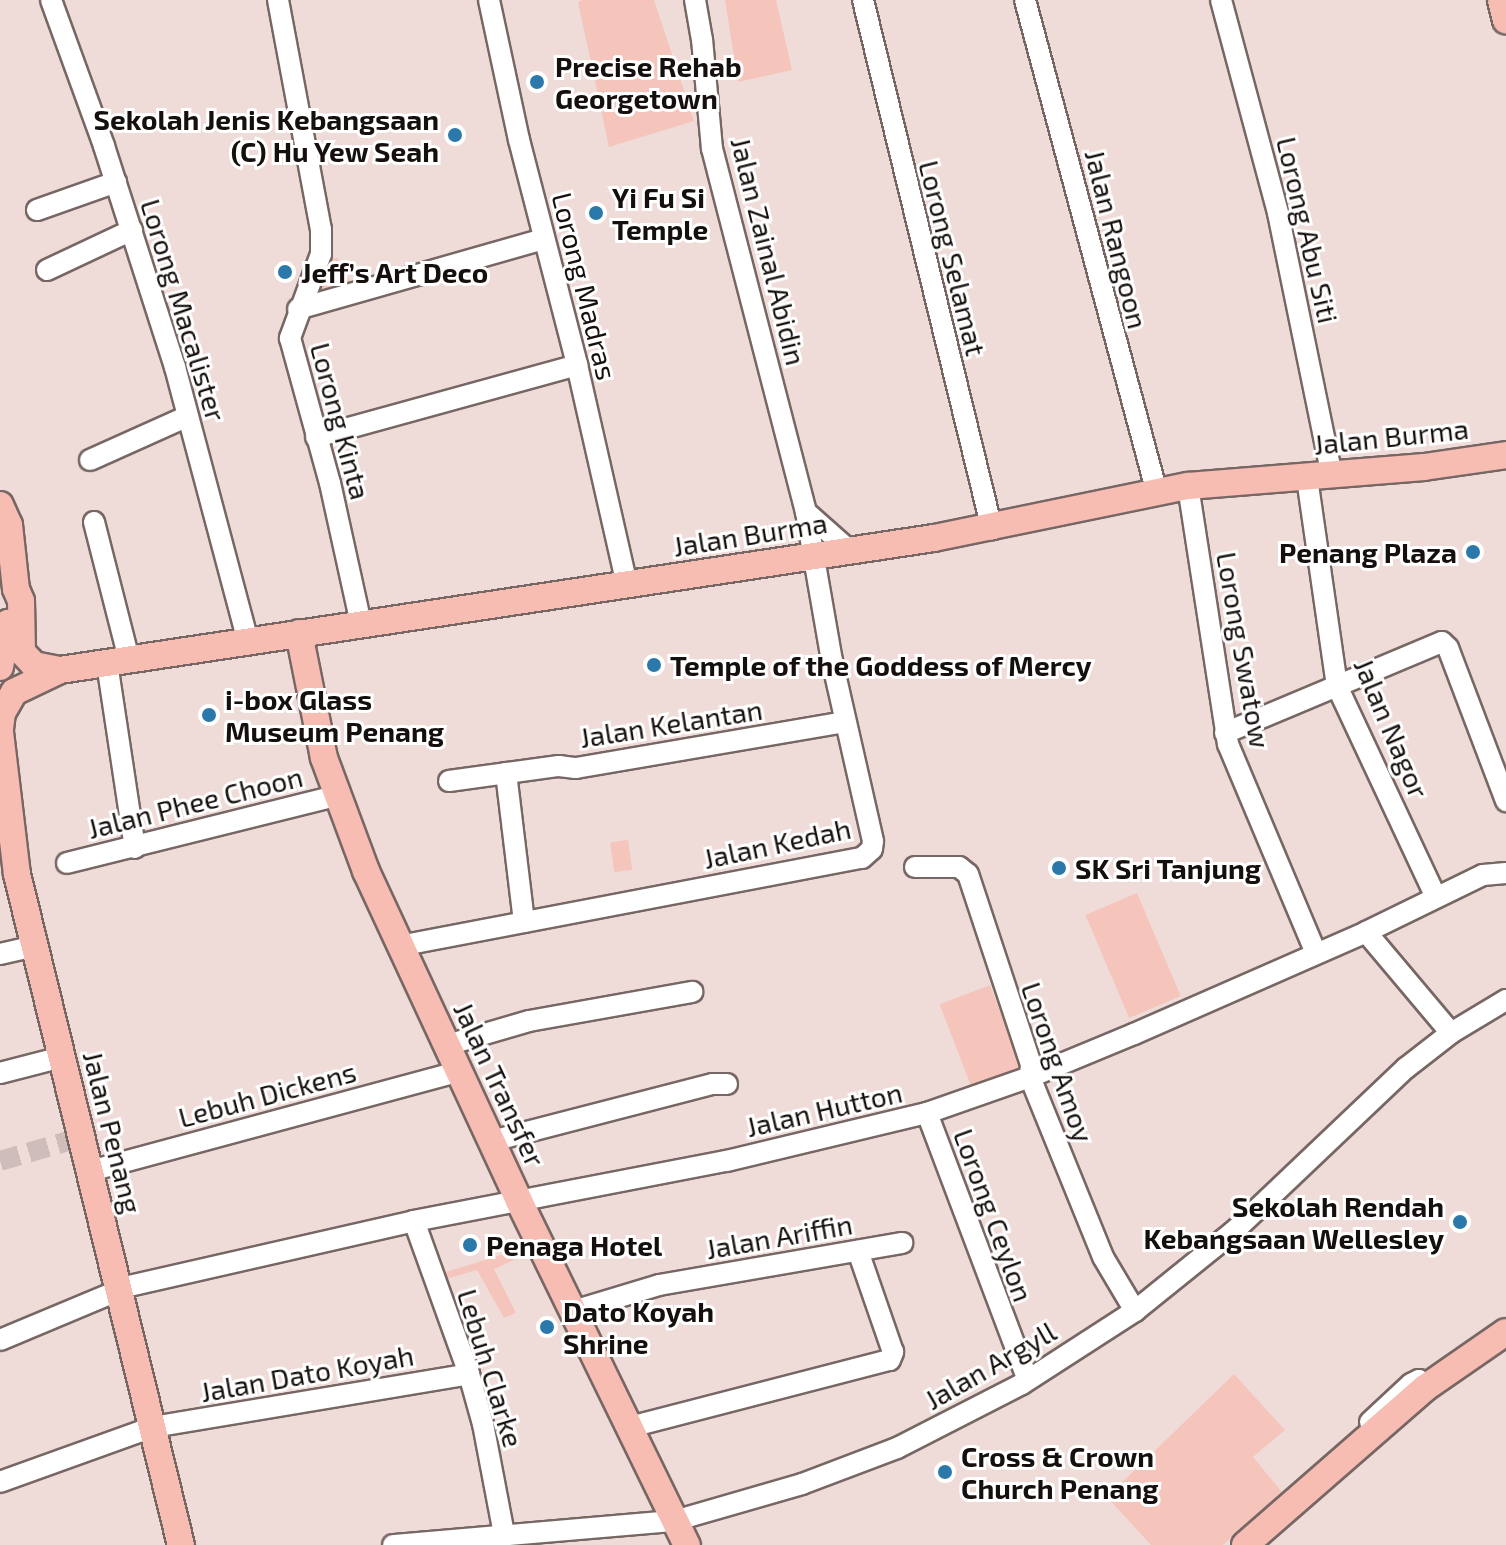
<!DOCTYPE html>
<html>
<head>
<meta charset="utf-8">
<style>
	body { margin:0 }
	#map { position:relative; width:1506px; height:1545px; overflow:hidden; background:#efdcd8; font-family:"Exo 2",sans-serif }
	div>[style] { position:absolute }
	.green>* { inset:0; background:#f5c5bc; transform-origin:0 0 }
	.minor-tunnel>* { height:20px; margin-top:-10px; transform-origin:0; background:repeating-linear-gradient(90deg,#cebdba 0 20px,transparent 0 30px) }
	.roads { filter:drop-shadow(2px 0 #776764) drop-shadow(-2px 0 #776764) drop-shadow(0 2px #776764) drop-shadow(0 -2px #776764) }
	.minor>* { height:20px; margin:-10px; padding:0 10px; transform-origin:10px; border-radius:10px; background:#fff }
	.major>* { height:26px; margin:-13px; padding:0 13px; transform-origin:13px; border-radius:13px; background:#f7bcb2 }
	.dots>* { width:22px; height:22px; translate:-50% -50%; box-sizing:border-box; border:4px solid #fff; border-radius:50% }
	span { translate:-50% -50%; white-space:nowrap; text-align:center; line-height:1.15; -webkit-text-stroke:6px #fff; paint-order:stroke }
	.poi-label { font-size:28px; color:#150f0d; font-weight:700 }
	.left { translate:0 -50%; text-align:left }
	.right { translate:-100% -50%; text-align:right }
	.street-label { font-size:28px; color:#150f0d }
</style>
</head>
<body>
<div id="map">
	<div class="green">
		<i style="clip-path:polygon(583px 0,654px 0,694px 121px,609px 147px,578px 2px)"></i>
		<i style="clip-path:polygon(725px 0,776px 0,792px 70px,738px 82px)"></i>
		<i style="clip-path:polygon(338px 258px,341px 274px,349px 279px,350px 285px,314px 296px,329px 259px)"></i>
		<i style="left:628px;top:840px;width:30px;height:18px;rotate:82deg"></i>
		<i style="left:1137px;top:893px;width:112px;height:56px;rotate:67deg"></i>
		<i style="left:990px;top:985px;width:92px;height:54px;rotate:69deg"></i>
		<i style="clip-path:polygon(511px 1252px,514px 1260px,494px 1269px,516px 1313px,504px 1318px,477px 1270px,446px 1279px,443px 1273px)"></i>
		<i style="clip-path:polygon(1234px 1374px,1285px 1430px,1253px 1457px,1282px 1492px,1223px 1545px,1151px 1545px,1107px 1497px)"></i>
	</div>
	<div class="minor-tunnel">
		<i style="left:0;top:1161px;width:85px;rotate:-16.3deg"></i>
	</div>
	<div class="roads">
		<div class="minor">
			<i style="left:51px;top:0;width:155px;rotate:70deg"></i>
			<i style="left:104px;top:146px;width:232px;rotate:72.2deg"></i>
			<i style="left:175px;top:367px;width:284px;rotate:75.1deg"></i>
			<i style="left:278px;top:0;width:233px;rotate:79.4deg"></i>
			<i style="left:321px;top:229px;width:25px;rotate:90deg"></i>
			<i style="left:321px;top:254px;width:90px;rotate:110.3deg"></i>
			<i style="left:290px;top:338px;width:150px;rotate:74.6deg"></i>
			<i style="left:330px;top:483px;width:144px;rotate:77.6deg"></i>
			<i style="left:489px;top:0;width:143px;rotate:77.9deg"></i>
			<i style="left:519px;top:140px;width:232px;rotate:75.5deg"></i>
			<i style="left:577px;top:365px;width:226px;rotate:77.2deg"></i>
			<i style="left:863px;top:0;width:545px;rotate:76.3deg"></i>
			<i style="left:1025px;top:0;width:510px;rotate:75.01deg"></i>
			<i style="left:1221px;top:0;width:220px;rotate:75deg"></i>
			<i style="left:1278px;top:213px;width:268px;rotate:78.4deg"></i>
			<i style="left:37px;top:210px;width:84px;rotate:-19.5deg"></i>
			<i style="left:47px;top:270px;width:94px;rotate:-25.2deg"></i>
			<i style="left:298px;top:309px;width:255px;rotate:-15.9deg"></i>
			<i style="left:316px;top:437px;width:271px;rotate:-15.4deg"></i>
			<i style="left:90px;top:460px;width:107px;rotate:-24.2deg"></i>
			<i style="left:1307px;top:478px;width:210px;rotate:81.8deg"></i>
			<i style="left:1337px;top:686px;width:233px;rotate:64.9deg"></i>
			<i style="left:1188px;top:486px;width:261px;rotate:81.2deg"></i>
			<i style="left:1228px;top:744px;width:227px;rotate:67.2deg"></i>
			<i style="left:806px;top:512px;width:59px;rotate:41.6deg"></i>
			<i style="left:94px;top:522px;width:141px;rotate:75.7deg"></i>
			<i style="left:107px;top:663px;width:187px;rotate:81.4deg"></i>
			<i style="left:1225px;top:733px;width:235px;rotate:-22.8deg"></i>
			<i style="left:1442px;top:642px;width:8px;rotate:45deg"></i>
			<i style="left:1448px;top:648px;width:164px;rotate:69.2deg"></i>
			<i style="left:506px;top:773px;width:150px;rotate:83.1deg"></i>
			<i style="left:449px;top:781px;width:111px;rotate:-7.8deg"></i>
			<i style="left:559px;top:766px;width:17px;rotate:7deg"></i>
			<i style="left:576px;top:768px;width:272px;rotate:-9.7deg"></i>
			<i style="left:67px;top:863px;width:277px;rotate:-14deg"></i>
			<i style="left:915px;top:867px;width:44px"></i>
			<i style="left:959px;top:867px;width:11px;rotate:38deg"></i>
			<i style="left:968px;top:874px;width:201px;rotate:71.7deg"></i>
			<i style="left:1031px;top:1065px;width:12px;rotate:95deg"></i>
			<i style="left:1030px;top:1077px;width:194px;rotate:67.9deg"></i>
			<i style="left:1103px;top:1257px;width:63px;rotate:59.3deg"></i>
			<i style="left:1366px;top:932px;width:132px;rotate:49.9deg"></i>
			<i style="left:399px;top:946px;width:471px;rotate:-10.8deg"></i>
			<i style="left:862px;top:858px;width:13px;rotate:-42deg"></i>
			<i style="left:872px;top:849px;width:8px;rotate:-83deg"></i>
			<i style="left:873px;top:841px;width:185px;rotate:-102.8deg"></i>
			<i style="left:832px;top:661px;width:151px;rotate:-99.9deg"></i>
			<i style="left:806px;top:512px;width:375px;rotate:-104.5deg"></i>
			<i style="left:712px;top:149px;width:109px;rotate:-95.2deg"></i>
			<i style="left:702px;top:40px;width:41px;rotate:-99.9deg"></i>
			<i style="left:0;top:954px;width:36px;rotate:-13deg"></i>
			<i style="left:447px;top:1045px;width:85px;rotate:-16.3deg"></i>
			<i style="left:529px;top:1021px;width:166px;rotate:-10.1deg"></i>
			<i style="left:0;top:1073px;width:64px;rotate:-14.5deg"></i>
			<i style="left:927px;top:1113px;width:285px;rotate:69.3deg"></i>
			<i style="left:492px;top:1141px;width:228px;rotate:-14.5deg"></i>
			<i style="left:713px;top:1084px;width:14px"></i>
			<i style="left:90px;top:1171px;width:383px;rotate:-15.1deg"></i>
			<i style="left:414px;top:1221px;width:163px;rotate:70.2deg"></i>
			<i style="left:469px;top:1374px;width:52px;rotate:74.4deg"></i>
			<i style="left:483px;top:1424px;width:112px;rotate:79.2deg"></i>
			<i style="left:573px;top:1311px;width:90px;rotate:-16.8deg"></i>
			<i style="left:659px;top:1285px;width:247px;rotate:-9.8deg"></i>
			<i style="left:0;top:1340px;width:140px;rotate:-22.7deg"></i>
			<i style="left:129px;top:1286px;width:292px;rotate:-12.8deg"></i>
			<i style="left:414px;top:1221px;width:319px;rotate:-10.9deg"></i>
			<i style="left:727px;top:1161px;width:206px;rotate:-13.5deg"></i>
			<i style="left:927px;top:1113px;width:109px;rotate:-19.3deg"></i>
			<i style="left:1030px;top:1077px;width:113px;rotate:-22.5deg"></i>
			<i style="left:1134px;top:1034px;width:253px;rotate:-23.7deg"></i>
			<i style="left:1366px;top:932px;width:130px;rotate:-26deg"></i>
			<i style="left:1483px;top:875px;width:23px;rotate:-5deg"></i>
			<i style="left:1370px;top:1422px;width:56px;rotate:-42.8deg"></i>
			<i style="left:1411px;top:1384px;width:9px;rotate:-27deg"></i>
			<i style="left:1419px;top:1380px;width:3px;rotate:45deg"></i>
			<i style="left:630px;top:1427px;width:268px;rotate:-14.5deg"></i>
			<i style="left:890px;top:1360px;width:9px;rotate:-69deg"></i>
			<i style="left:893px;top:1352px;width:107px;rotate:-109.1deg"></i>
			<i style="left:0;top:1482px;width:163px;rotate:-19.8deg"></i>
			<i style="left:153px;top:1427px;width:320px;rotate:-9.5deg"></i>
			<i style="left:393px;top:1545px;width:282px;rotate:-4.9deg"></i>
			<i style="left:674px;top:1521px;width:133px;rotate:-16.1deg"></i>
			<i style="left:802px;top:1484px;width:102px;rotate:-20.8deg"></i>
			<i style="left:897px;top:1448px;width:140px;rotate:-27.1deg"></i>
			<i style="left:1022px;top:1384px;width:135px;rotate:-32.9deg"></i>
			<i style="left:1135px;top:1311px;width:126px;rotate:-38.9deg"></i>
			<i style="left:1233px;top:1232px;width:238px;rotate:-43.5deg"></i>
			<i style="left:1406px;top:1068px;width:57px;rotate:-37.9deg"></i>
			<i style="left:1451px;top:1033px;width:64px;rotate:-31deg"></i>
		</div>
		<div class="major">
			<i style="left:1501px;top:0;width:21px;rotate:76deg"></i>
			<i style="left:0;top:505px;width:22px;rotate:66deg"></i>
			<i style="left:9px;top:525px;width:64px;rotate:83.8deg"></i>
			<i style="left:16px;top:589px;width:13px;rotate:67deg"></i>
			<i style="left:21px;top:601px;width:51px;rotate:88.9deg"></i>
			<i style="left:22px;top:652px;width:18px;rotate:47deg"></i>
			<i style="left:34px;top:665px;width:26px;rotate:11deg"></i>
			<i style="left:299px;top:633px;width:127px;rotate:78.7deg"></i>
			<i style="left:324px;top:758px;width:121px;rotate:69.6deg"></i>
			<i style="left:366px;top:871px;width:364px;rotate:65.1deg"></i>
			<i style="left:519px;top:1201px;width:383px;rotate:64deg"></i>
			<i style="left:0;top:667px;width:45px;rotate:-79.7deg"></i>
			<i style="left:0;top:729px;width:16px;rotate:-83deg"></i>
			<i style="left:2px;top:713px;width:24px;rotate:-60deg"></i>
			<i style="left:14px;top:692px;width:51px;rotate:-25.6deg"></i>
			<i style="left:60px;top:670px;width:884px;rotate:-8.59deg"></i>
			<i style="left:934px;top:538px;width:259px;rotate:-11.6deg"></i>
			<i style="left:1188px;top:486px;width:237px;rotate:-4.6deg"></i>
			<i style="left:1424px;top:467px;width:83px;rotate:-8.3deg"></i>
			<i style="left:0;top:732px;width:143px;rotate:83.2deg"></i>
			<i style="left:17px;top:874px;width:691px;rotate:76.27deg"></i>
			<i style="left:1245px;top:1545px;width:239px;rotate:-41.1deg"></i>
			<i style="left:1425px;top:1388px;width:98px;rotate:-34.7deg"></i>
		</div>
	</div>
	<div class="dots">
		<i style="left:537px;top:82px;background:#2b79ab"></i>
		<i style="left:455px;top:135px;background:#2b79ab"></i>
		<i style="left:596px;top:213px;background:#2b79ab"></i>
		<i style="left:285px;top:272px;background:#2b79ab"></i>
		<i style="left:1473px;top:552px;background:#2b79ab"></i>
		<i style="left:654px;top:665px;background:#2b79ab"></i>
		<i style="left:209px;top:715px;background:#2b79ab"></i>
		<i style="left:1059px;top:868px;background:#2b79ab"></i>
		<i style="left:1460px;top:1222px;background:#2b79ab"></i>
		<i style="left:470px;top:1245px;background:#2b79ab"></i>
		<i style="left:547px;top:1327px;background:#2b79ab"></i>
		<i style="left:945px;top:1472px;background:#2b79ab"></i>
	</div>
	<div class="poi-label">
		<span class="left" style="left:555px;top:82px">Precise Rehab<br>Georgetown</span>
		<span class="right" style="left:439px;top:135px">Sekolah Jenis Kebangsaan<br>(C) Hu Yew Seah</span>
		<span class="left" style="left:612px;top:213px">Yi Fu Si<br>Temple</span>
		<span class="left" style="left:301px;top:272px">Jeff’s Art Deco</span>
		<span class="right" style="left:1457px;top:552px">Penang Plaza</span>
		<span class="left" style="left:670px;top:665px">Temple of the Goddess of Mercy</span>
		<span class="left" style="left:225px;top:715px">i-box Glass<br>Museum Penang</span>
		<span class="left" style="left:1075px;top:868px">SK Sri Tanjung</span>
		<span class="right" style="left:1444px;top:1222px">Sekolah Rendah<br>Kebangsaan Wellesley</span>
		<span class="left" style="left:486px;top:1245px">Penaga Hotel</span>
		<span class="left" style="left:563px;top:1327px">Dato Koyah<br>Shrine</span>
		<span class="left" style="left:961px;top:1472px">Cross &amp; Crown<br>Church Penang</span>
	</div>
	<div class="street-label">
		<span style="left:1308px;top:230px;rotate:77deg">Lorong Abu Siti</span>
		<span style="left:1117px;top:239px;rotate:76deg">Jalan Rangoon</span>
		<span style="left:769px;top:251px;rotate:76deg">Jalan Zainal Abidin</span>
		<span style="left:953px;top:258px;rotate:76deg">Lorong Selamat</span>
		<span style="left:585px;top:286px;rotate:76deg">Lorong Madras</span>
		<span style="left:184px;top:310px;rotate:73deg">Lorong Macalister</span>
		<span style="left:341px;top:421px;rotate:75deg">Lorong Kinta</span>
		<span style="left:1391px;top:436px;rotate:-6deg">Jalan Burma</span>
		<span style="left:750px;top:534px;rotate:-9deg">Jalan Burma</span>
		<span style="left:1244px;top:650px;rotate:80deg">Lorong Swatow</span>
		<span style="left:671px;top:723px;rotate:-9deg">Jalan Kelantan</span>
		<span style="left:1392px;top:728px;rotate:67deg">Jalan Nagor</span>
		<span style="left:195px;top:802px;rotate:-14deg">Jalan Phee Choon</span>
		<span style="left:777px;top:843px;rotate:-12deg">Jalan Kedah</span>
		<span style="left:1058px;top:1062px;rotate:71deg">Lorong Amoy</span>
		<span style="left:500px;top:1084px;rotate:65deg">Jalan Transfer</span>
		<span style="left:267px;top:1094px;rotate:-15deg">Lebuh Dickens</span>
		<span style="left:824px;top:1109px;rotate:-13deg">Jalan Hutton</span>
		<span style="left:113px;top:1132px;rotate:76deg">Jalan Penang</span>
		<span style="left:994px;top:1215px;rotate:70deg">Lorong Ceylon</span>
		<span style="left:779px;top:1236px;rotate:-10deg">Jalan Ariffin</span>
		<span style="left:990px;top:1365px;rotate:-30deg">Jalan Argyll</span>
		<span style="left:491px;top:1368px;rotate:73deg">Lebuh Clarke</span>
		<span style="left:307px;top:1373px;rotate:-10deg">Jalan Dato Koyah</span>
	</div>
</div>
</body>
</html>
